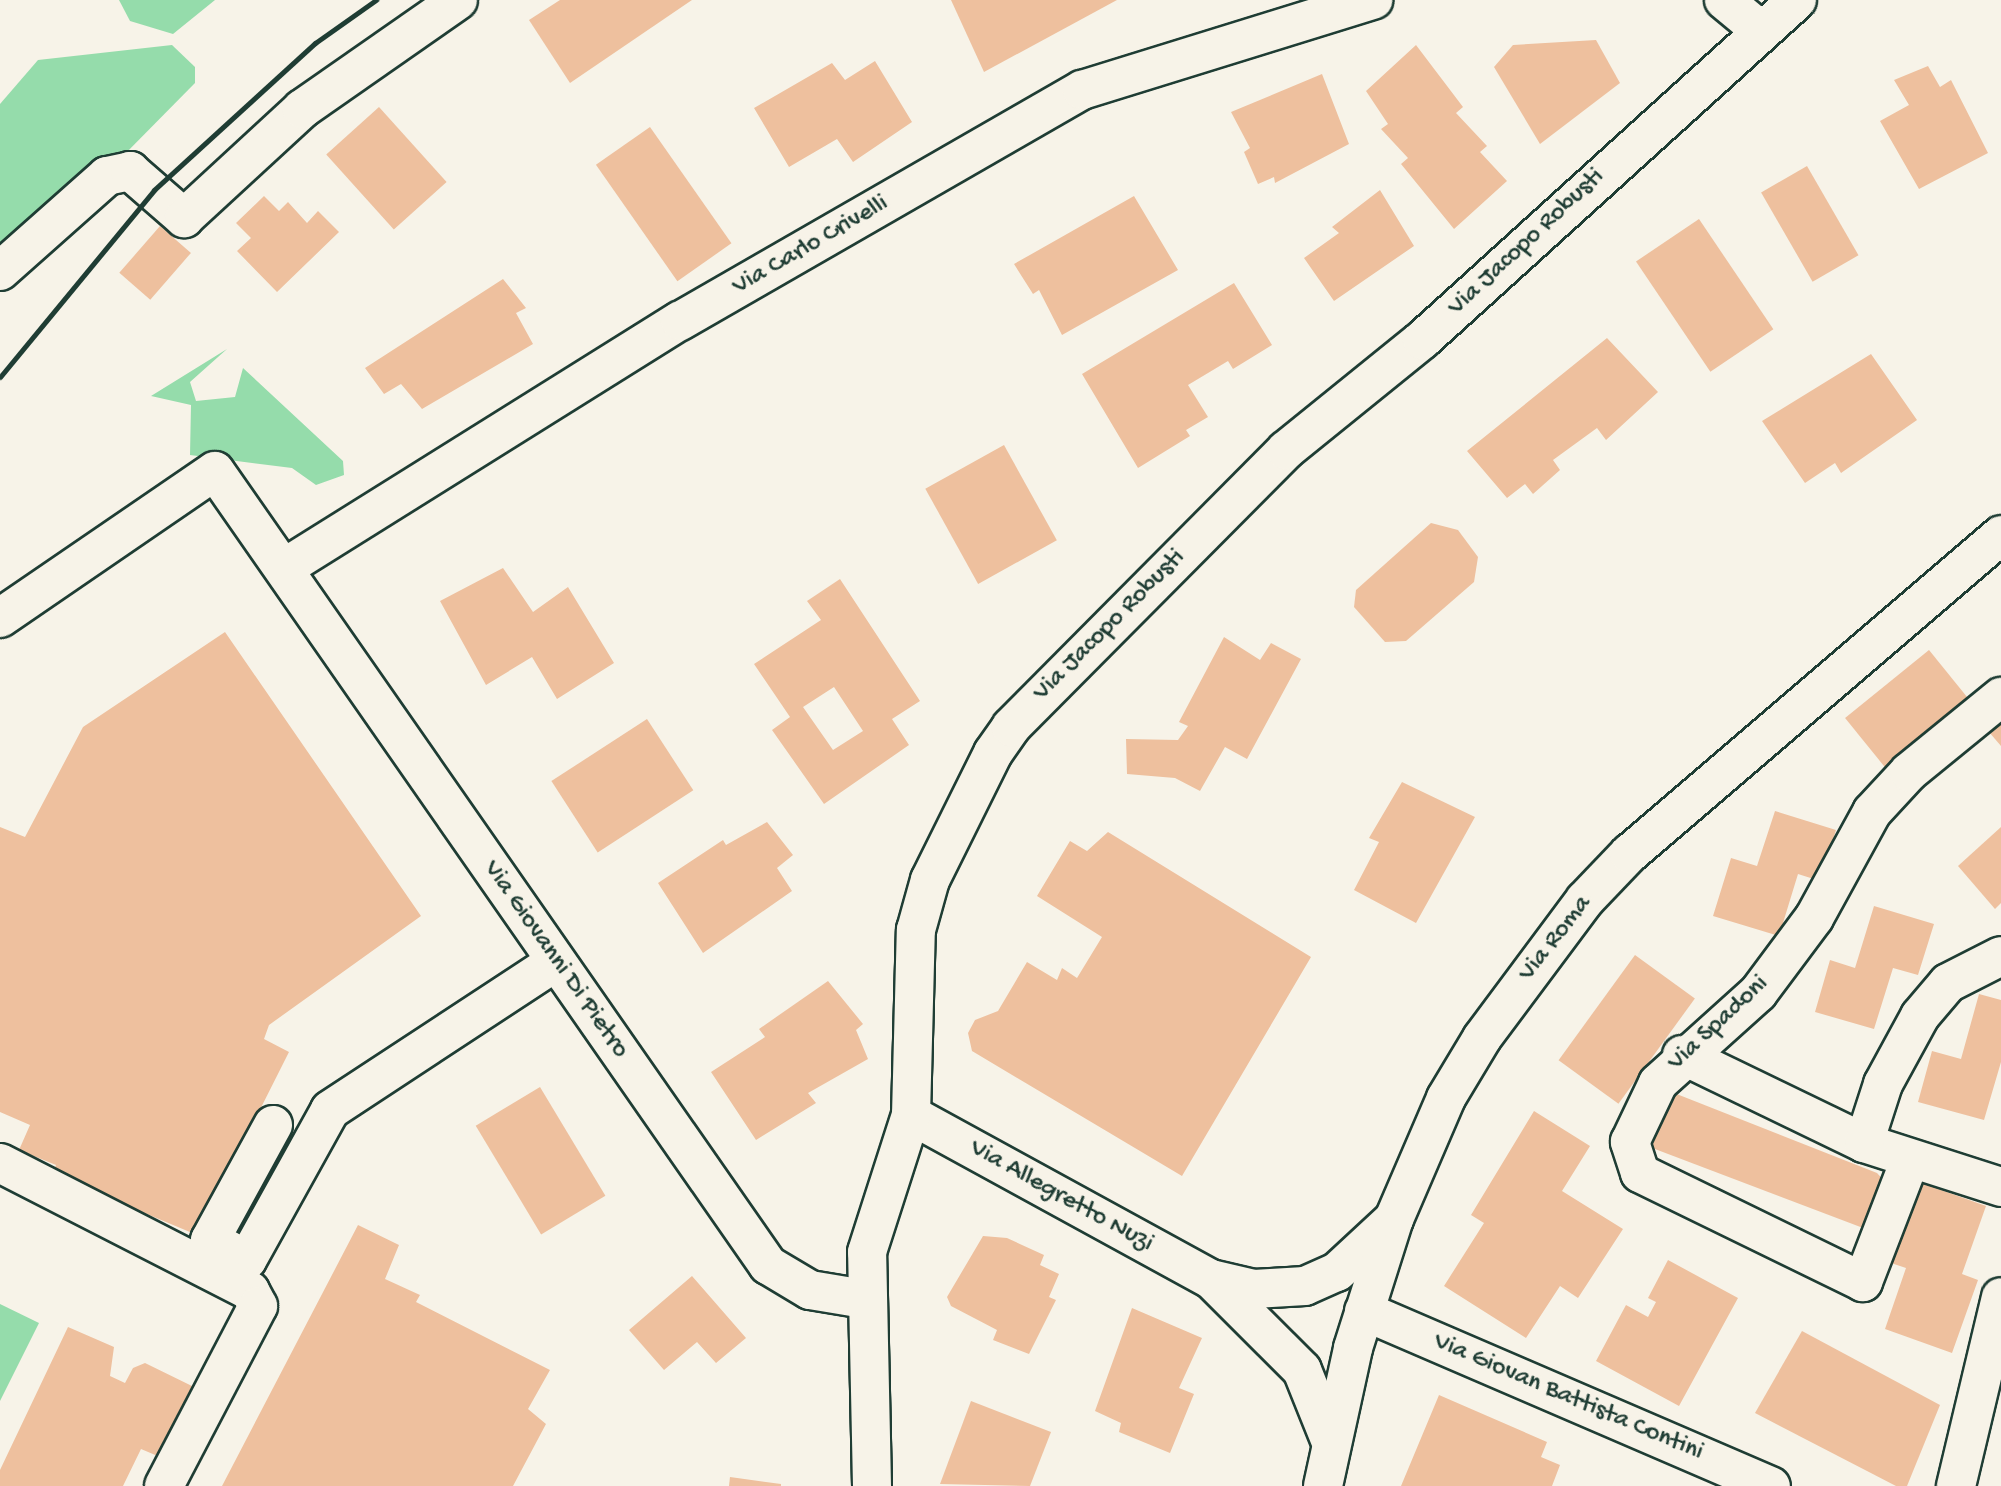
<!DOCTYPE html>
<html>
<head>
<meta charset="utf-8">
<style>
	body { margin:0 }
	#map { position:relative; width:2001px; height:1486px; overflow:hidden; background:#f7f3e8; font-family:"Gochi Hand",sans-serif }
	div>[style] { position:absolute }
	.green>* { inset:0; background:#95dcab }
	.building>* { inset:0; background:#eec09e; transform-origin:0 0 }
	.roads { filter:drop-shadow(2px 0 #1f3d34) drop-shadow(-2px 0 #1f3d34) drop-shadow(0 2px #1f3d34) drop-shadow(0 -2px #1f3d34) }
	.minor>* { height:38px; margin:-19px; padding:0 19px; transform-origin:19px; border-radius:19px; background:#f7f3e8 }
	.major>* { height:38px; margin:-19px; padding:0 19px; transform-origin:19px; border-radius:19px; background:#f7f3e8 }
	.rail>* { height:5px; margin:-2.5px; padding:0 2.5px; transform-origin:2.5px; border-radius:2.5px; background:#1f3d34 }
	span { translate:-50% -50%; white-space:nowrap; text-align:center; line-height:1.15; -webkit-text-stroke:6px #f7f3e8; paint-order:stroke }
	.street-label { font-size:26px; color:#1f3d34 }
</style>
</head>
<body>
<div id="map">
	<div class="green">
		<i style="clip-path:polygon(119px 0,215px 0,173px 34px,130px 21px)"></i>
		<i style="clip-path:polygon(172px 45px,195px 67px,195px 83px,119px 160px,0 252px,0 104px,38px 60px)"></i>
		<i style="clip-path:polygon(227px 349px,190px 382px,196px 401px,235px 397px,243px 368px,343px 461px,344px 475px,316px 485px,292px 468px,190px 455px,191px 405px,151px 396px)"></i>
		<i style="clip-path:polygon(0 1304px,39px 1323px,0 1401px)"></i>
	</div>
	<div class="building">
		<i style="clip-path:polygon(560px 0,692px 0,570px 83px,529px 20px)"></i>
		<i style="clip-path:polygon(951px 0,1117px 0,984px 72px)"></i>
		<i style="clip-path:polygon(1596px 40px,1620px 83px,1540px 144px,1494px 67px,1513px 45px)"></i>
		<i style="clip-path:polygon(1416px 45px,1463px 107px,1456px 113px,1487px 146px,1480px 152px,1507px 181px,1454px 229px,1401px 164px,1408px 158px,1381px 129px,1388px 124px,1366px 91px)"></i>
		<i style="clip-path:polygon(875px 61px,912px 122px,853px 162px,837px 139px,789px 167px,754px 108px,832px 63px,845px 80px)"></i>
		<i style="clip-path:polygon(1928px 66px,1940px 87px,1951px 80px,1988px 153px,1919px 189px,1880px 121px,1909px 105px,1894px 80px)"></i>
		<i style="clip-path:polygon(1322px 74px,1349px 144px,1275px 183px,1274px 177px,1258px 184px,1244px 152px,1250px 148px,1231px 112px)"></i>
		<i style="left:379px;top:107px;width:101px;height:71px;rotate:48deg"></i>
		<i style="left:650px;top:127px;width:142px;height:66px;rotate:55deg"></i>
		<i style="left:1807px;top:166px;width:103px;height:53px;rotate:60deg"></i>
		<i style="clip-path:polygon(1380px 190px,1414px 246px,1334px 301px,1304px 258px,1339px 233px,1332px 227px)"></i>
		<i style="clip-path:polygon(264px 196px,279px 211px,288px 202px,307px 223px,318px 211px,339px 232px,277px 292px,237px 251px,251px 238px,236px 223px)"></i>
		<i style="clip-path:polygon(1134px 196px,1178px 270px,1062px 335px,1039px 290px,1033px 294px,1014px 264px)"></i>
		<i style="left:1699px;top:219px;width:133px;height:76px;rotate:56deg"></i>
		<i style="left:160px;top:226px;width:41px;height:62px;rotate:41deg"></i>
		<i style="clip-path:polygon(503px 279px,526px 308px,516px 313px,533px 344px,422px 409px,401px 384px,384px 394px,365px 368px)"></i>
		<i style="clip-path:polygon(1234px 283px,1272px 345px,1233px 369px,1228px 361px,1188px 385px,1208px 417px,1186px 430px,1190px 436px,1138px 468px,1082px 374px)"></i>
		<i style="clip-path:polygon(1607px 338px,1658px 392px,1606px 440px,1597px 428px,1553px 460px,1560px 470px,1533px 494px,1525px 484px,1507px 498px,1467px 451px)"></i>
		<i style="clip-path:polygon(1871px 354px,1917px 420px,1841px 473px,1835px 463px,1805px 483px,1762px 421px)"></i>
		<i style="left:1004px;top:445px;width:109px;height:90px;rotate:61deg"></i>
		<i style="clip-path:polygon(1431px 523px,1458px 530px,1478px 557px,1474px 582px,1406px 641px,1385px 642px,1354px 607px,1356px 590px)"></i>
		<i style="clip-path:polygon(503px 568px,533px 612px,568px 587px,614px 663px,557px 699px,532px 657px,486px 685px,440px 601px)"></i>
		<i style="clip-path:polygon(evenodd,840px 579px,920px 701px,892px 719px,909px 745px,824px 804px,772px 730px,790px 717px,754px 664px,821px 620px,807px 601px,840px 579px,834px 687px,863px 731px,833px 750px,803px 707px,834px 687px)"></i>
		<i style="clip-path:polygon(225px 632px,421px 916px,269px 1025px,264px 1039px,289px 1052px,197px 1235px,135px 1209px,130px 1219px,48px 1184px,56px 1165px,19px 1150px,30px 1125px,0 1112px,0 827px,25px 837px,83px 727px)"></i>
		<i style="clip-path:polygon(1224px 637px,1260px 660px,1271px 643px,1301px 659px,1247px 759px,1225px 747px,1200px 791px,1175px 778px,1127px 774px,1126px 739px,1178px 740px,1188px 726px,1179px 722px)"></i>
		<i style="left:1929px;top:650px;width:63px;height:108px;rotate:51deg"></i>
		<i style="clip-path:polygon(2001px 710px,2001px 746px,1983px 725px)"></i>
		<i style="left:647px;top:719px;width:85px;height:114px;rotate:57deg"></i>
		<i style="clip-path:polygon(1402px 782px,1475px 817px,1416px 923px,1354px 890px,1379px 842px,1369px 838px)"></i>
		<i style="clip-path:polygon(1775px 811px,1836px 830px,1820px 881px,1798px 874px,1779px 936px,1713px 916px,1731px 858px,1757px 866px)"></i>
		<i style="clip-path:polygon(767px 822px,793px 855px,777px 868px,792px 891px,703px 953px,658px 883px,723px 840px,726px 845px)"></i>
		<i style="clip-path:polygon(2001px 827px,2001px 903px,1995px 909px,1958px 866px)"></i>
		<i style="clip-path:polygon(1108px 832px,1311px 957px,1182px 1176px,972px 1051px,968px 1033px,975px 1020px,998px 1011px,1027px 962px,1057px 980px,1062px 968px,1077px 978px,1102px 937px,1037px 896px,1070px 841px,1087px 851px)"></i>
		<i style="clip-path:polygon(1874px 906px,1934px 924px,1918px 975px,1893px 968px,1874px 1029px,1815px 1012px,1830px 960px,1855px 968px)"></i>
		<i style="left:1635px;top:955px;width:74px;height:130px;rotate:36deg"></i>
		<i style="clip-path:polygon(828px 981px,863px 1024px,856px 1030px,868px 1059px,808px 1093px,816px 1103px,756px 1140px,711px 1072px,765px 1037px,759px 1029px)"></i>
		<i style="clip-path:polygon(1979px 994px,2001px 1000px,2001px 1062px,1984px 1120px,1918px 1102px,1932px 1051px,1961px 1059px)"></i>
		<i style="left:540px;top:1087px;width:127px;height:75px;rotate:59deg"></i>
		<i style="clip-path:polygon(1669px 1091px,1877px 1173px,1888px 1185px,1871px 1231px,1647px 1146px)"></i>
		<i style="clip-path:polygon(1534px 1111px,1590px 1146px,1562px 1191px,1623px 1229px,1578px 1298px,1560px 1286px,1526px 1338px,1444px 1286px,1484px 1223px,1471px 1215px)"></i>
		<i style="clip-path:polygon(1913px 1180px,1986px 1206px,1962px 1274px,1978px 1280px,1952px 1353px,1885px 1329px,1906px 1268px,1885px 1261px)"></i>
		<i style="clip-path:polygon(358px 1225px,399px 1245px,385px 1279px,420px 1295px,416px 1302px,550px 1370px,528px 1409px,546px 1424px,513px 1486px,222px 1486px)"></i>
		<i style="clip-path:polygon(983px 1236px,1007px 1238px,1044px 1255px,1040px 1265px,1059px 1274px,1049px 1297px,1056px 1300px,1029px 1354px,993px 1340px,997px 1330px,951px 1306px,947px 1297px)"></i>
		<i style="clip-path:polygon(1668px 1260px,1738px 1298px,1679px 1406px,1596px 1361px,1626px 1305px,1648px 1317px,1656px 1302px,1648px 1298px)"></i>
		<i style="clip-path:polygon(692px 1276px,746px 1338px,716px 1363px,697px 1342px,664px 1370px,629px 1330px)"></i>
		<i style="clip-path:polygon(1132px 1308px,1202px 1338px,1179px 1388px,1194px 1394px,1170px 1453px,1119px 1432px,1121px 1423px,1095px 1411px)"></i>
		<i style="clip-path:polygon(68px 1327px,114px 1347px,110px 1376px,125px 1383px,133px 1368px,145px 1363px,194px 1387px,160px 1457px,141px 1449px,123px 1486px,0 1486px,0 1470px)"></i>
		<i style="clip-path:polygon(1802px 1331px,1940px 1405px,1907px 1486px,1896px 1486px,1755px 1413px)"></i>
		<i style="clip-path:polygon(1439px 1395px,1547px 1442px,1541px 1457px,1560px 1465px,1552px 1486px,1401px 1486px)"></i>
		<i style="clip-path:polygon(971px 1401px,1051px 1432px,1030px 1486px,940px 1484px)"></i>
		<i style="clip-path:polygon(730px 1477px,781px 1484px,781px 1486px,729px 1486px)"></i>
	</div>
	<div class="roads">
		<div class="minor">
			<i style="left:1724px;top:0;width:45px;rotate:39.6deg"></i>
			<i style="left:0;top:271px;width:143px;rotate:-41.6deg"></i>
			<i style="left:107px;top:176px;width:24px;rotate:-12deg"></i>
			<i style="left:130px;top:171px;width:72px;rotate:41deg"></i>
			<i style="left:184px;top:218px;width:161px;rotate:-42.7deg"></i>
			<i style="left:302px;top:109px;width:190px;rotate:-34.9deg"></i>
			<i style="left:284px;top:568px;width:467px;rotate:-32deg"></i>
			<i style="left:680px;top:321px;width:464px;rotate:-29.9deg"></i>
			<i style="left:1082px;top:90px;width:305px;rotate:-17.2deg"></i>
			<i style="left:0;top:618px;width:260px;rotate:-34.4deg"></i>
			<i style="left:215px;top:471px;width:968px;rotate:55.14deg"></i>
			<i style="left:768px;top:1265px;width:49px;rotate:30.8deg"></i>
			<i style="left:810px;top:1290px;width:55px;rotate:9.5deg"></i>
			<i style="left:1682px;top:1055px;width:202px;rotate:25.8deg"></i>
			<i style="left:1864px;top:1143px;width:144px;rotate:17.8deg"></i>
			<i style="left:911px;top:1115px;width:342px;rotate:28.7deg"></i>
			<i style="left:1211px;top:1279px;width:44px;rotate:13.1deg"></i>
			<i style="left:1254px;top:1289px;width:51px;rotate:-3.4deg"></i>
			<i style="left:1305px;top:1286px;width:35px;rotate:-24deg"></i>
			<i style="left:1337px;top:1272px;width:78px;rotate:-42.9deg"></i>
			<i style="left:273px;top:1125px;width:131px;rotate:118.7deg"></i>
			<i style="left:210px;top:1240px;width:42px;rotate:28.4deg"></i>
			<i style="left:247px;top:1260px;width:171px;rotate:-61deg"></i>
			<i style="left:330px;top:1110px;width:269px;rotate:-33.3deg"></i>
			<i style="left:1864px;top:1143px;width:62px;rotate:-72.1deg"></i>
			<i style="left:1883px;top:1084px;width:77px;rotate:-61.4deg"></i>
			<i style="left:1920px;top:1016px;width:43px;rotate:-49.7deg"></i>
			<i style="left:1948px;top:983px;width:59px;rotate:-27deg"></i>
			<i style="left:1910px;top:1160px;width:131px;rotate:111.1deg"></i>
			<i style="left:1863px;top:1282px;width:248px;rotate:-154deg"></i>
			<i style="left:1640px;top:1173px;width:33px;rotate:-108deg"></i>
			<i style="left:1630px;top:1142px;width:65px;rotate:-64.6deg"></i>
			<i style="left:1658px;top:1083px;width:135px;rotate:-42deg"></i>
			<i style="left:1758px;top:993px;width:94px;rotate:-53.3deg"></i>
			<i style="left:1814px;top:918px;width:121px;rotate:-61.3deg"></i>
			<i style="left:1872px;top:812px;width:54px;rotate:-47.2deg"></i>
			<i style="left:1909px;top:772px;width:119px;rotate:-39.2deg"></i>
			<i style="left:0;top:1163px;width:281px;rotate:27.1deg"></i>
			<i style="left:250px;top:1291px;width:17px;rotate:62deg"></i>
			<i style="left:258px;top:1306px;width:203px;rotate:117.6deg"></i>
			<i style="left:1212px;top:1280px;width:127px;rotate:45deg"></i>
			<i style="left:1302px;top:1370px;width:78px;rotate:68.1deg"></i>
			<i style="left:1364px;top:1311px;width:443px;rotate:23.3deg"></i>
			<i style="left:872px;top:1486px;width:234px;rotate:-91.2deg"></i>
			<i style="left:867px;top:1252px;width:144px;rotate:-72.2deg"></i>
			<i style="left:911px;top:1115px;width:185px;rotate:-88.5deg"></i>
			<i style="left:916px;top:930px;width:52px;rotate:-74.4deg"></i>
			<i style="left:930px;top:880px;width:142px;rotate:-63.6deg"></i>
			<i style="left:993px;top:753px;width:32px;rotate:-55deg"></i>
			<i style="left:1011px;top:727px;width:390px;rotate:-45.2deg"></i>
			<i style="left:1286px;top:450px;width:175px;rotate:-39deg"></i>
			<i style="left:1422px;top:340px;width:506px;rotate:-42.2deg"></i>
		</div>
		<div class="major">
			<i style="left:1323px;top:1486px;width:141px;rotate:-77.7deg"></i>
			<i style="left:1353px;top:1348px;width:135px;rotate:-72.4deg"></i>
			<i style="left:1394px;top:1219px;width:132px;rotate:-66.7deg"></i>
			<i style="left:1446px;top:1098px;width:70px;rotate:-59deg"></i>
			<i style="left:1482px;top:1038px;width:172px;rotate:-53.3deg"></i>
			<i style="left:1585px;top:900px;width:64px;rotate:-46.3deg"></i>
			<i style="left:1629px;top:854px;width:490px;rotate:-40.6deg"></i>
			<i style="left:1956px;top:1486px;width:194px;rotate:-76.6deg"></i>
		</div>
	</div>
	<div class="rail">
		<i style="left:0;top:377px;width:242px;rotate:-50.5deg"></i>
		<i style="left:154px;top:190px;width:218px;rotate:-42.4deg"></i>
		<i style="left:315px;top:43px;width:75px;rotate:-35.2deg"></i>
	</div>
	<div class="street-label">
		<span style="left:1527px;top:243px;rotate:-43deg">Via Jacopo Robusti</span>
		<span style="left:811px;top:246px;rotate:-30deg">Via Carlo Crivelli</span>
		<span style="left:1110px;top:626px;rotate:-45deg">Via Jacopo Robusti</span>
		<span style="left:1556px;top:939px;rotate:-52deg">Via Roma</span>
		<span style="left:555px;top:960px;rotate:55deg">Via Giovanni Di Pietro</span>
		<span style="left:1719px;top:1024px;rotate:-43deg">Via Spadoni</span>
		<span style="left:1061px;top:1197px;rotate:29deg">Via Allegretto Nuzi</span>
		<span style="left:1568px;top:1398px;rotate:23deg">Via Giovan Battista Contini</span>
	</div>
</div>
</body>
</html>
